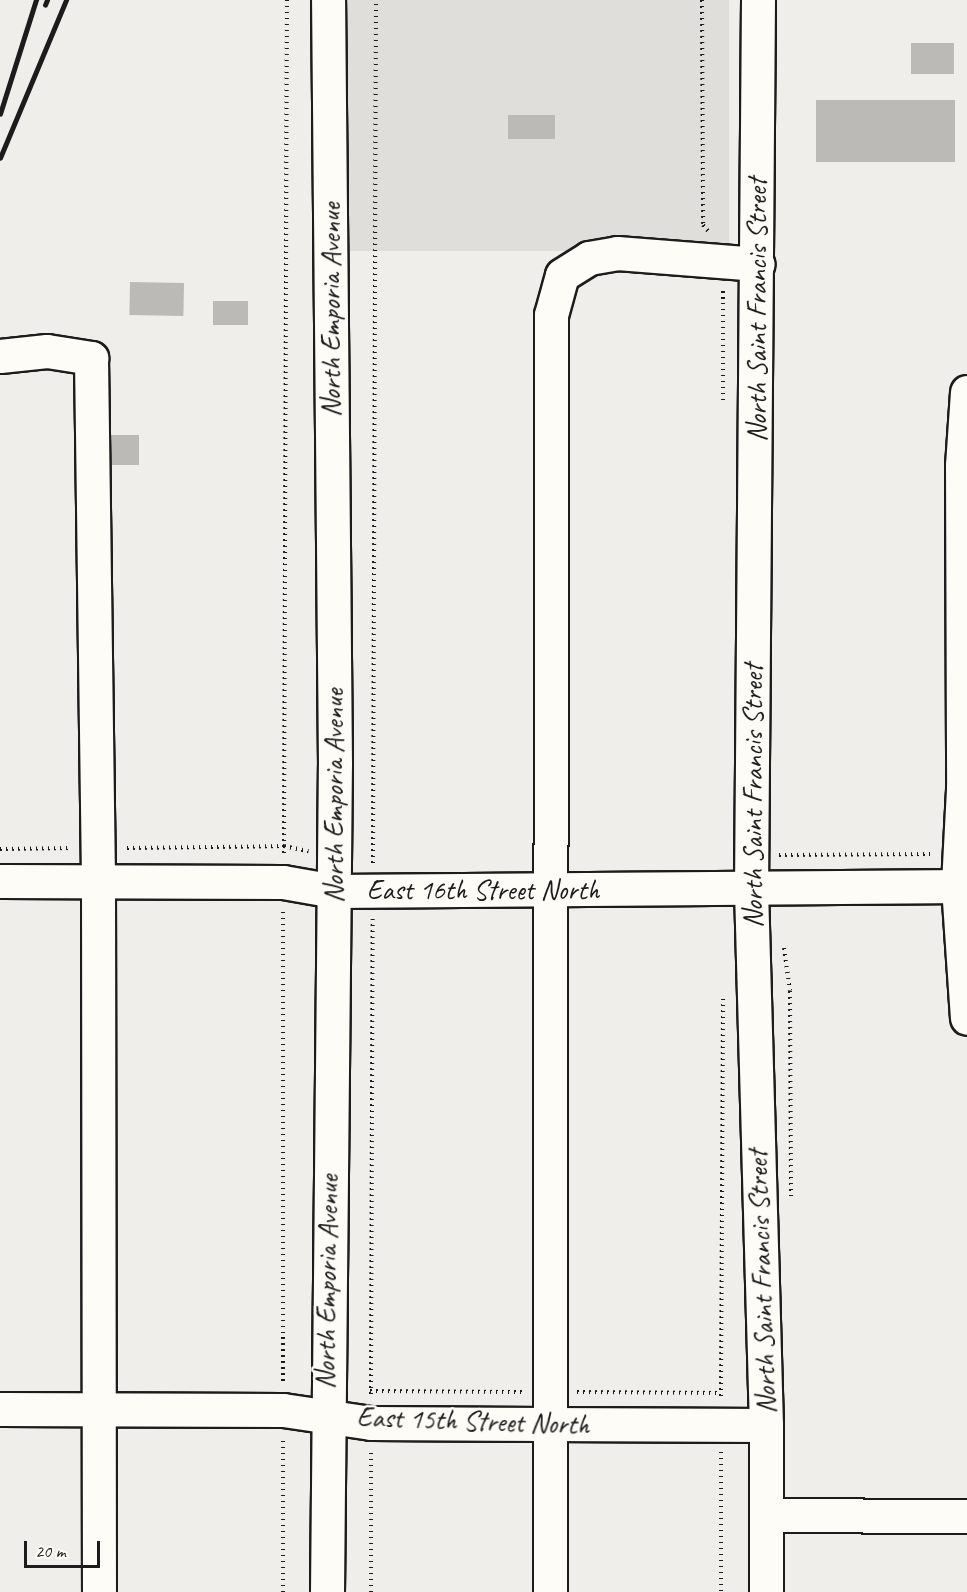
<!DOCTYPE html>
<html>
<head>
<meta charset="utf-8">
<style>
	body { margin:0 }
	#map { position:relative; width:967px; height:1592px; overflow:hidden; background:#f0eeea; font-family:Caveat,sans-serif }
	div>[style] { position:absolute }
	.built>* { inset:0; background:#e0deda; transform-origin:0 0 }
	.building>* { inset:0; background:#bbbab6; transform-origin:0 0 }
	.path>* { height:4px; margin-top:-2px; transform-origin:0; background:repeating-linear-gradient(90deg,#1c1c1c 0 1.5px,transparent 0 6px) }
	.roads { filter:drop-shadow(2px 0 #1c1c1c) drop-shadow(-2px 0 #1c1c1c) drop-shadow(0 2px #1c1c1c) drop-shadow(0 -2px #1c1c1c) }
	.minor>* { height:33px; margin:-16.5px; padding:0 16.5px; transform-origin:16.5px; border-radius:16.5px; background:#fdfcf7 }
	.rail>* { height:4.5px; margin:-2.25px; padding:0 2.25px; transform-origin:2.25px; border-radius:2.25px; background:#1c1c1c }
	span { translate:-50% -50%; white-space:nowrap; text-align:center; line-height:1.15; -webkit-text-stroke:5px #fdfcf7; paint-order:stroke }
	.street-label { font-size:28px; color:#1c1c1c }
	.scale { position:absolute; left:24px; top:1541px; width:76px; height:27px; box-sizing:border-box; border:3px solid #1c1c1c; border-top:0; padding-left:8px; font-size:18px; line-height:21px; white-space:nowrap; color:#1c1c1c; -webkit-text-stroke:4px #fdfcf7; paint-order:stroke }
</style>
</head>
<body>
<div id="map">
	<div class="built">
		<i style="left:347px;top:0;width:382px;height:251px"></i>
	</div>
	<div class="building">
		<i style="left:911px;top:43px;width:43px;height:31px"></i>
		<i style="left:955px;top:100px;width:62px;height:139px;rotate:90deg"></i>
		<i style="left:508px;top:115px;width:47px;height:24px"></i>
		<i style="left:130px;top:282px;width:54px;height:33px;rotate:1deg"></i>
		<i style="left:213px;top:301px;width:35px;height:24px"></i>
		<i style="left:107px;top:435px;width:32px;height:30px"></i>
	</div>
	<div class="path">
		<i style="left:702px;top:0;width:225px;rotate:89.7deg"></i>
		<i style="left:703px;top:225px;width:8px;rotate:50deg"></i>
		<i style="left:723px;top:291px;width:112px;rotate:90deg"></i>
		<i style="left:127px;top:848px;width:157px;rotate:-0.7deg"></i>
		<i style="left:284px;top:846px;width:25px;rotate:12deg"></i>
		<i style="left:0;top:849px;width:71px;rotate:-0.8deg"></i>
		<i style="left:284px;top:853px;width:853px;rotate:-89.8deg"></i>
		<i style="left:779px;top:855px;width:151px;rotate:-0.4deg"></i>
		<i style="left:373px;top:863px;width:863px;rotate:-89.8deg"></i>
		<i style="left:784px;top:948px;width:43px;rotate:82.1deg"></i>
		<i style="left:790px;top:991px;width:205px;rotate:89.7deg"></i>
		<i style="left:283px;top:1381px;width:469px;rotate:-90deg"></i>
		<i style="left:370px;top:1391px;width:152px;rotate:0.4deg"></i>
		<i style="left:577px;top:1392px;width:144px;rotate:0.4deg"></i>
		<i style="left:371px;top:1394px;width:475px;rotate:-89.8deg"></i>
		<i style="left:721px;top:1396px;width:397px;rotate:-89.7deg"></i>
		<i style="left:721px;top:1452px;width:140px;rotate:90deg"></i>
		<i style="left:283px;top:1592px;width:152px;rotate:-90deg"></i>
		<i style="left:371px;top:1592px;width:142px;rotate:-90deg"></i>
	</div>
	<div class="roads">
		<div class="minor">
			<i style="left:758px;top:0;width:889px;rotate:90.45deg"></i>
			<i style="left:751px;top:889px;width:536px;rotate:88.4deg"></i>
			<i style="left:766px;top:1425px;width:167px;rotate:90deg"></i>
			<i style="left:0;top:356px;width:47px;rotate:-6.1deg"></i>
			<i style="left:47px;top:351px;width:45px;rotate:9deg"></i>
			<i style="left:91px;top:358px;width:523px;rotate:89.23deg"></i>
			<i style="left:98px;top:881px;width:711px;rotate:89.92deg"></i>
			<i style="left:967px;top:392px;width:73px;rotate:93.9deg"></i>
			<i style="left:962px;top:465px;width:324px;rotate:89.8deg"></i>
			<i style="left:963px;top:789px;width:97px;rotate:93deg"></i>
			<i style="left:958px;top:886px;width:132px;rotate:86.1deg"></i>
			<i style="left:0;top:881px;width:283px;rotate:0.2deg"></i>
			<i style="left:283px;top:882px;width:52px;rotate:10deg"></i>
			<i style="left:334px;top:891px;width:633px;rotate:-0.45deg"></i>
			<i style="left:0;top:1409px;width:283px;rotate:0.2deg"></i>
			<i style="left:283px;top:1410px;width:89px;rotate:8.4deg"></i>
			<i style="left:371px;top:1423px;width:395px;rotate:0.3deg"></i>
			<i style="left:766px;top:1515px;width:201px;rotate:0.3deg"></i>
			<i style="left:327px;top:1592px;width:828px;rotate:-89.45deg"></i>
			<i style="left:335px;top:764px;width:764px;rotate:-90.52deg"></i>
			<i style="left:550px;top:1592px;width:1277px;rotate:-89.96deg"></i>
			<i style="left:551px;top:315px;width:41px;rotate:-74.6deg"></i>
			<i style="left:562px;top:275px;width:32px;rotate:-32deg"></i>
			<i style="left:589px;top:258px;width:28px;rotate:-10deg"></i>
			<i style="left:617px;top:253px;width:141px;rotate:4.5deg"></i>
		</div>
	</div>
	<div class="rail">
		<i style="left:45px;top:5px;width:5px;rotate:-68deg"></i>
		<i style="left:0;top:114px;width:120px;rotate:-72.5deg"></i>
		<i style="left:0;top:158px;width:171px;rotate:-67.3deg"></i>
	</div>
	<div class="street-label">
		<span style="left:331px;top:310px;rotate:-90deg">North Emporia Avenue</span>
		<span style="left:757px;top:310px;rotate:-90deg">North Saint Francis Street</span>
		<span style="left:334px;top:796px;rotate:-90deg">North Emporia Avenue</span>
		<span style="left:753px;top:796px;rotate:-90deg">North Saint Francis Street</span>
		<span style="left:483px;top:890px">East 16th Street North</span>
		<span style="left:327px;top:1282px;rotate:-89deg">North Emporia Avenue</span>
		<span style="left:762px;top:1282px;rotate:-92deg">North Saint Francis Street</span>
		<span style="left:473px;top:1421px;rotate:2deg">East 15th Street North</span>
	</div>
	<div class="scale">20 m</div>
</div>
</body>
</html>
